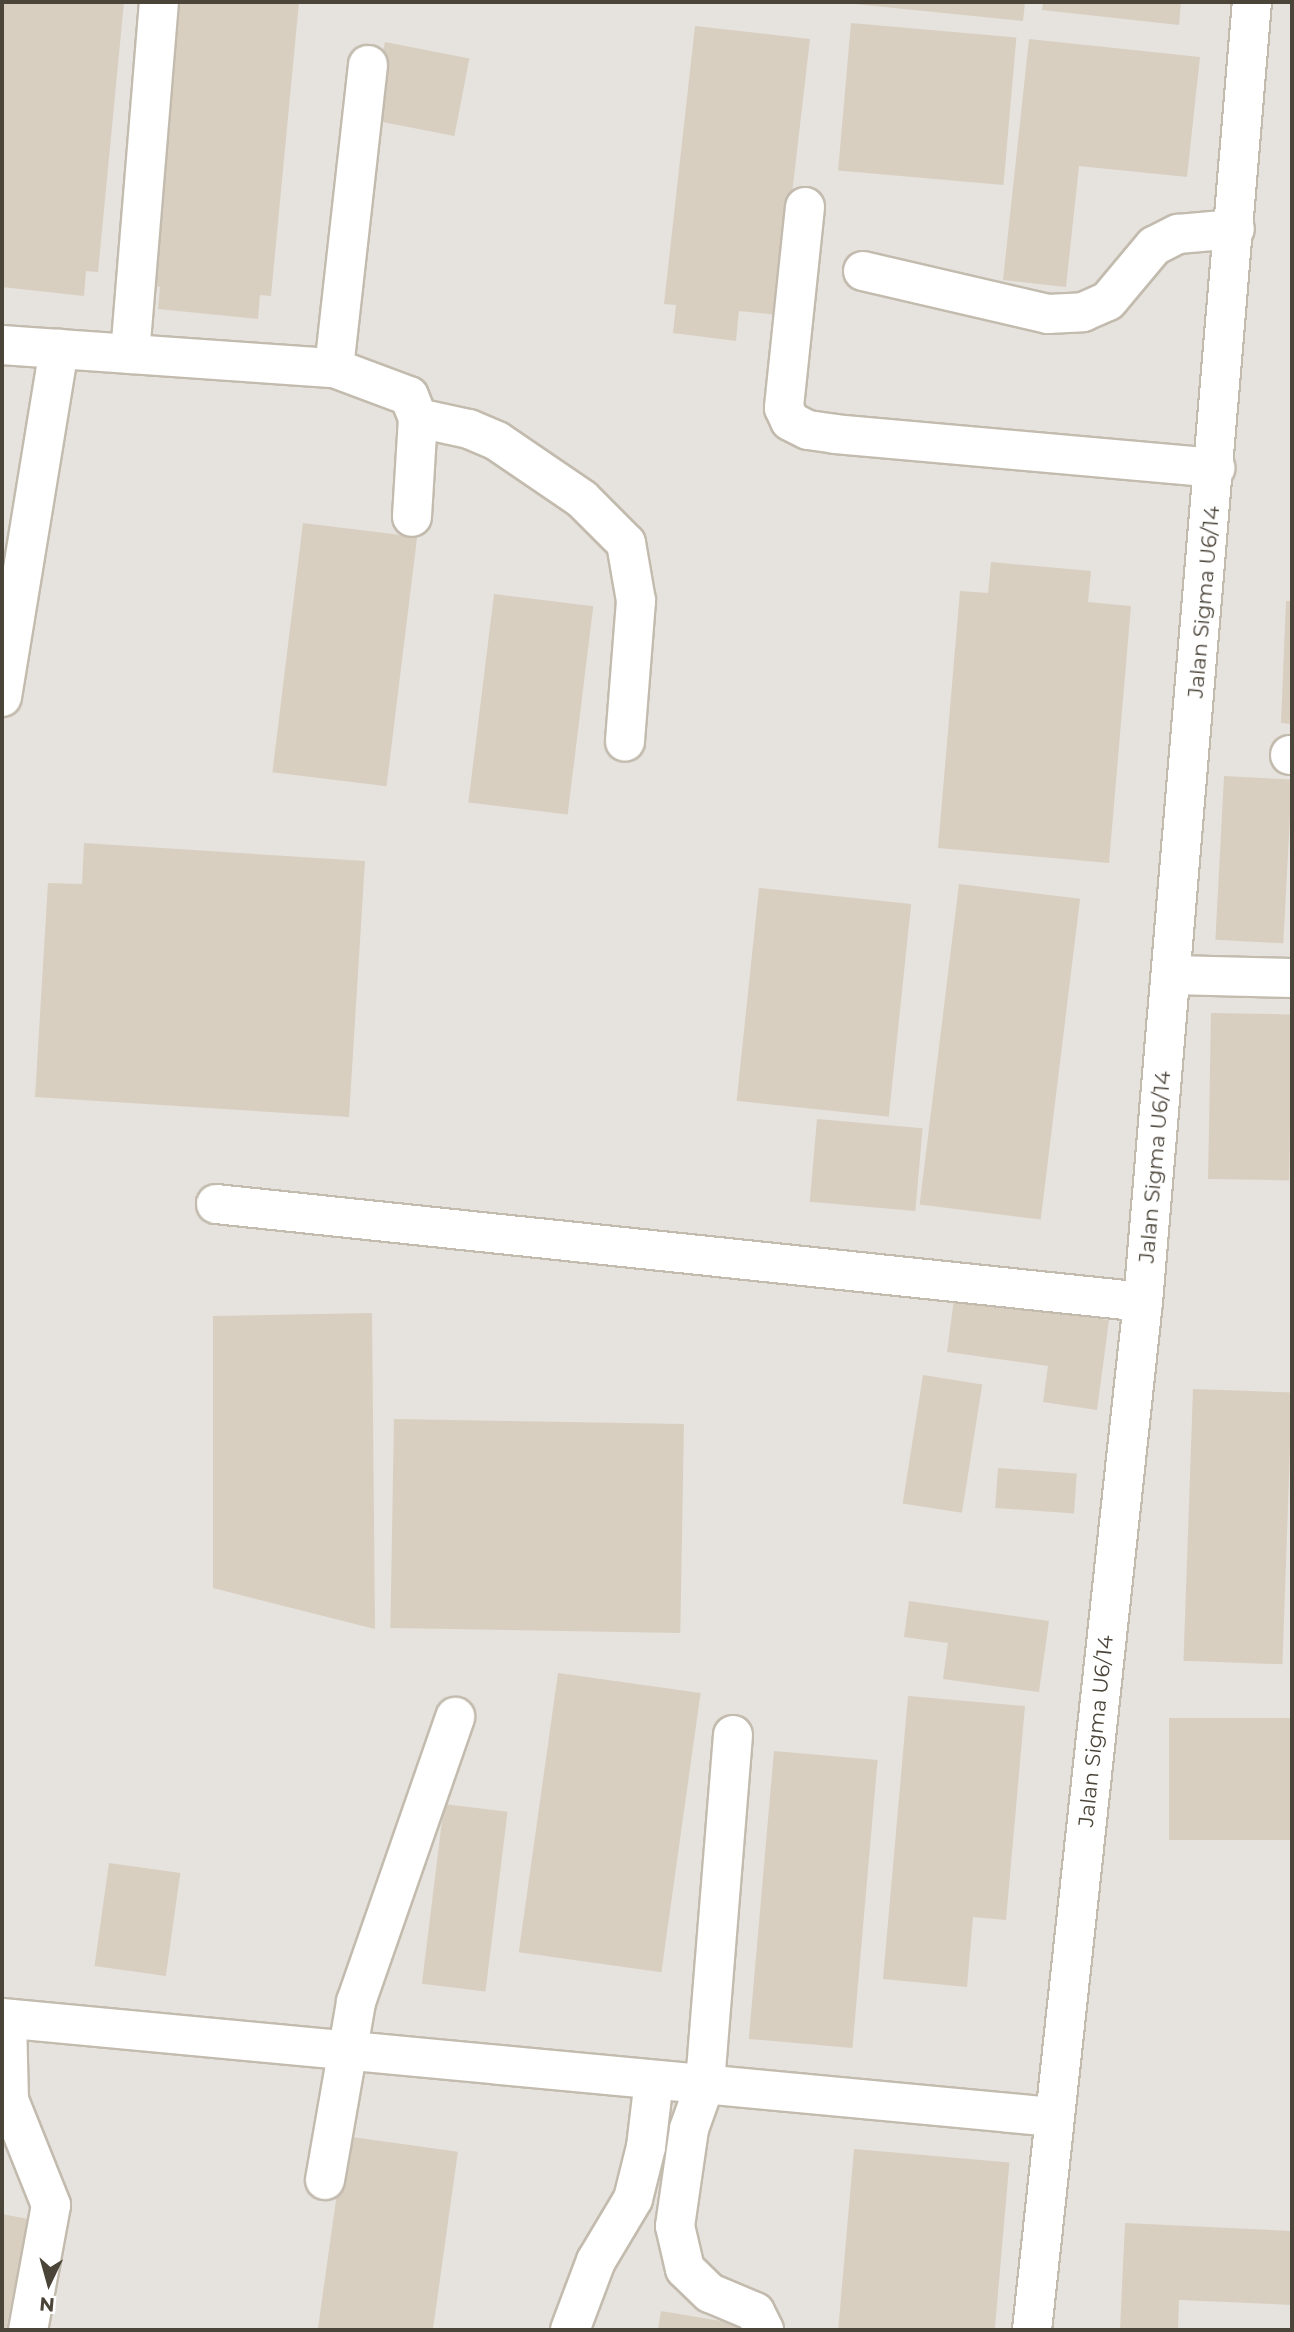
<!DOCTYPE html>
<html>
<head>
<meta charset="utf-8">
<style>
	body { margin:0 }
	#map { position:relative; width:1294px; height:2332px; overflow:hidden; background:#f6f3ec; font-family:Montserrat,sans-serif }
	div>[style] { position:absolute }
	.industrial>* { inset:0; background:#e6e2dd; transform-origin:0 0 }
	.building>* { inset:0; background:#d8cfc1; transform-origin:0 0 }
	.roads { filter:drop-shadow(2px 0 #c2bbae) drop-shadow(-2px 0 #c2bbae) drop-shadow(0 2px #c2bbae) drop-shadow(0 -2px #c2bbae) }
	.minor>* { height:38px; margin:-19px; padding:0 19px; transform-origin:19px; border-radius:19px; background:#fff }
	span { translate:-50% -50%; white-space:nowrap; text-align:center; line-height:1.15; -webkit-text-stroke:7px #fff; paint-order:stroke }
	.street-label { font-size:21px; color:#4b4439 }
	.frame { position:absolute; inset:0; border:4px solid #4b4439; pointer-events:none }
	.north { position:absolute; left:14px; top:2248px; width:70px; height:70px; -webkit-text-stroke:5px #fff; paint-order:stroke; rotate:185deg; font-size:19px; font-weight:700; line-height:28px; text-align:center; color:#4b4439 }
	.north::after { content:''; display:block; margin:auto; width:24px; height:32px; background:#4b4439; clip-path:polygon(50% 0,100% 100%,50% 72%,0 100%) }
</style>
</head>
<body>
<div id="map">
	<div class="industrial">
		<i style="left:2px;top:2px;width:1290px;height:2328px"></i>
	</div>
	<div class="building">
		<i style="clip-path:polygon(2px 2px,124px 2px,98px 272px,86px 271px,84px 296px,2px 287px)"></i>
		<i style="clip-path:polygon(177px 2px,299px 2px,271px 296px,260px 295px,258px 319px,158px 309px,160px 287px,150px 285px)"></i>
		<i style="clip-path:polygon(835px 2px,1025px 2px,1023px 21px)"></i>
		<i style="clip-path:polygon(1043px 2px,1181px 2px,1179px 25px,1042px 10px)"></i>
		<i style="left:851px;top:23px;width:166px;height:148px;rotate:5deg"></i>
		<i style="clip-path:polygon(695px 26px,810px 39px,778px 315px,739px 311px,736px 341px,673px 333px,676px 305px,664px 304px)"></i>
		<i style="clip-path:polygon(1029px 39px,1200px 57px,1187px 177px,1079px 166px,1066px 287px,1003px 280px)"></i>
		<i style="left:385px;top:42px;width:86px;height:79px;rotate:11deg"></i>
		<i style="left:303px;top:523px;width:115px;height:251px;rotate:7deg"></i>
		<i style="clip-path:polygon(991px 562px,1091px 571px,1088px 602px,1131px 606px,1109px 863px,938px 848px,960px 591px,988px 593px)"></i>
		<i style="left:494px;top:594px;width:100px;height:210px;rotate:7deg"></i>
		<i style="clip-path:polygon(1286px 601px,1292px 601px,1292px 724px,1281px 723px)"></i>
		<i style="left:1224px;top:776px;width:68px;height:164px;rotate:3deg"></i>
		<i style="clip-path:polygon(84px 843px,365px 861px,349px 1117px,35px 1097px,48px 883px,82px 884px)"></i>
		<i style="left:959px;top:884px;width:122px;height:323px;rotate:7deg"></i>
		<i style="left:759px;top:888px;width:153px;height:214px;rotate:6deg"></i>
		<i style="left:1211px;top:1013px;width:81px;height:166px;rotate:1deg"></i>
		<i style="left:817px;top:1119px;width:106px;height:83px;rotate:5deg"></i>
		<i style="clip-path:polygon(954px 1299px,1109px 1320px,1097px 1410px,1043px 1402px,1048px 1366px,947px 1352px)"></i>
		<i style="clip-path:polygon(372px 1313px,375px 1629px,213px 1588px,213px 1316px)"></i>
		<i style="left:923px;top:1375px;width:60px;height:130px;rotate:9deg"></i>
		<i style="left:1193px;top:1389px;width:99px;height:272px;rotate:2deg"></i>
		<i style="left:394px;top:1419px;width:290px;height:209px;rotate:1deg"></i>
		<i style="left:998px;top:1468px;width:79px;height:40px;rotate:4deg"></i>
		<i style="clip-path:polygon(909px 1601px,1049px 1621px,1039px 1692px,943px 1679px,948px 1643px,904px 1637px)"></i>
		<i style="left:558px;top:1673px;width:144px;height:282px;rotate:8deg"></i>
		<i style="clip-path:polygon(908px 1696px,1025px 1706px,1006px 1920px,973px 1917px,967px 1987px,883px 1979px)"></i>
		<i style="left:1169px;top:1718px;width:123px;height:122px"></i>
		<i style="left:774px;top:1751px;width:104px;height:289px;rotate:5deg"></i>
		<i style="left:444px;top:1804px;width:64px;height:181px;rotate:7deg"></i>
		<i style="left:109px;top:1863px;width:72px;height:104px;rotate:8deg"></i>
		<i style="left:345px;top:2136px;width:114px;height:196px;rotate:8deg"></i>
		<i style="left:854px;top:2149px;width:156px;height:182px;rotate:5deg"></i>
		<i style="clip-path:polygon(2px 2214px,28px 2219px,6px 2330px,2px 2330px)"></i>
		<i style="clip-path:polygon(1125px 2223px,1292px 2231px,1292px 2305px,1179px 2300px,1178px 2330px,1120px 2330px)"></i>
		<i style="clip-path:polygon(661px 2311px,751px 2326px,750px 2330px,658px 2330px)"></i>
	</div>
	<div class="roads">
		<div class="minor">
			<i style="left:805px;top:207px;width:202px;rotate:96deg"></i>
			<i style="left:784px;top:408px;width:14px;rotate:65deg"></i>
			<i style="left:790px;top:421px;width:20px;rotate:27deg"></i>
			<i style="left:808px;top:430px;width:27px;rotate:8deg"></i>
			<i style="left:835px;top:434px;width:382px;rotate:5.1deg"></i>
			<i style="left:863px;top:271px;width:190px;rotate:13.1deg"></i>
			<i style="left:1048px;top:314px;width:35px;rotate:-3deg"></i>
			<i style="left:1083px;top:312px;width:27px;rotate:-24deg"></i>
			<i style="left:1108px;top:301px;width:72px;rotate:-50.1deg"></i>
			<i style="left:1154px;top:246px;width:27px;rotate:-27deg"></i>
			<i style="left:1178px;top:234px;width:57px;rotate:-5deg"></i>
			<i style="left:2px;top:345px;width:333px;rotate:4deg"></i>
			<i style="left:334px;top:368px;width:80px;rotate:20.5deg"></i>
			<i style="left:409px;top:396px;width:24px;rotate:68deg"></i>
			<i style="left:418px;top:418px;width:99px;rotate:93.5deg"></i>
			<i style="left:130px;top:354px;width:353px;rotate:-85.3deg"></i>
			<i style="left:334px;top:368px;width:305px;rotate:-83.6deg"></i>
			<i style="left:418px;top:418px;width:52px;rotate:12.2deg"></i>
			<i style="left:469px;top:429px;width:30px;rotate:23deg"></i>
			<i style="left:497px;top:441px;width:103px;rotate:34.3deg"></i>
			<i style="left:582px;top:499px;width:62px;rotate:45deg"></i>
			<i style="left:626px;top:543px;width:59px;rotate:80.2deg"></i>
			<i style="left:636px;top:601px;width:141px;rotate:94.5deg"></i>
			<i style="left:2px;top:697px;width:353px;rotate:-80.7deg"></i>
			<i style="left:1290px;top:755px;width:2px"></i>
			<i style="left:1172px;top:975px;width:120px;rotate:1.4deg"></i>
			<i style="left:216px;top:1204px;width:932px;rotate:6.03deg"></i>
			<i style="left:733px;top:1735px;width:350px;rotate:94.6deg"></i>
			<i style="left:705px;top:2084px;width:48px;rotate:109.6deg"></i>
			<i style="left:689px;top:2129px;width:98px;rotate:98.2deg"></i>
			<i style="left:675px;top:2226px;width:44px;rotate:76.9deg"></i>
			<i style="left:685px;top:2269px;width:35px;rotate:44deg"></i>
			<i style="left:710px;top:2293px;width:49px;rotate:22.9deg"></i>
			<i style="left:755px;top:2312px;width:20px;rotate:63deg"></i>
			<i style="left:2px;top:2018px;width:1057px;rotate:5.38deg"></i>
			<i style="left:7px;top:2019px;width:81px;rotate:88.6deg"></i>
			<i style="left:9px;top:2100px;width:113px;rotate:68.2deg"></i>
			<i style="left:51px;top:2205px;width:127px;rotate:100.4deg"></i>
			<i style="left:325px;top:2180px;width:181px;rotate:-80.1deg"></i>
			<i style="left:356px;top:2002px;width:302px;rotate:-70.8deg"></i>
			<i style="left:570px;top:2330px;width:74px;rotate:-69.4deg"></i>
			<i style="left:596px;top:2261px;width:72px;rotate:-59.2deg"></i>
			<i style="left:633px;top:2199px;width:54px;rotate:-76deg"></i>
			<i style="left:646px;top:2147px;width:67px;rotate:-83.2deg"></i>
			<i style="left:1032px;top:2330px;width:1034px;rotate:-83.84deg"></i>
			<i style="left:1143px;top:1302px;width:1305px;rotate:-85.21deg"></i>
		</div>
	</div>
	<div class="street-label">
		<span style="left:1204px;top:602px;rotate:-85deg">Jalan Sigma U6/14</span>
		<span style="left:1155px;top:1167px;rotate:-85deg">Jalan Sigma U6/14</span>
		<span style="left:1096px;top:1731px;rotate:-84deg">Jalan Sigma U6/14</span>
	</div>
	<div class="frame"></div>
	<div class="north">N</div>
</div>
</body>
</html>
